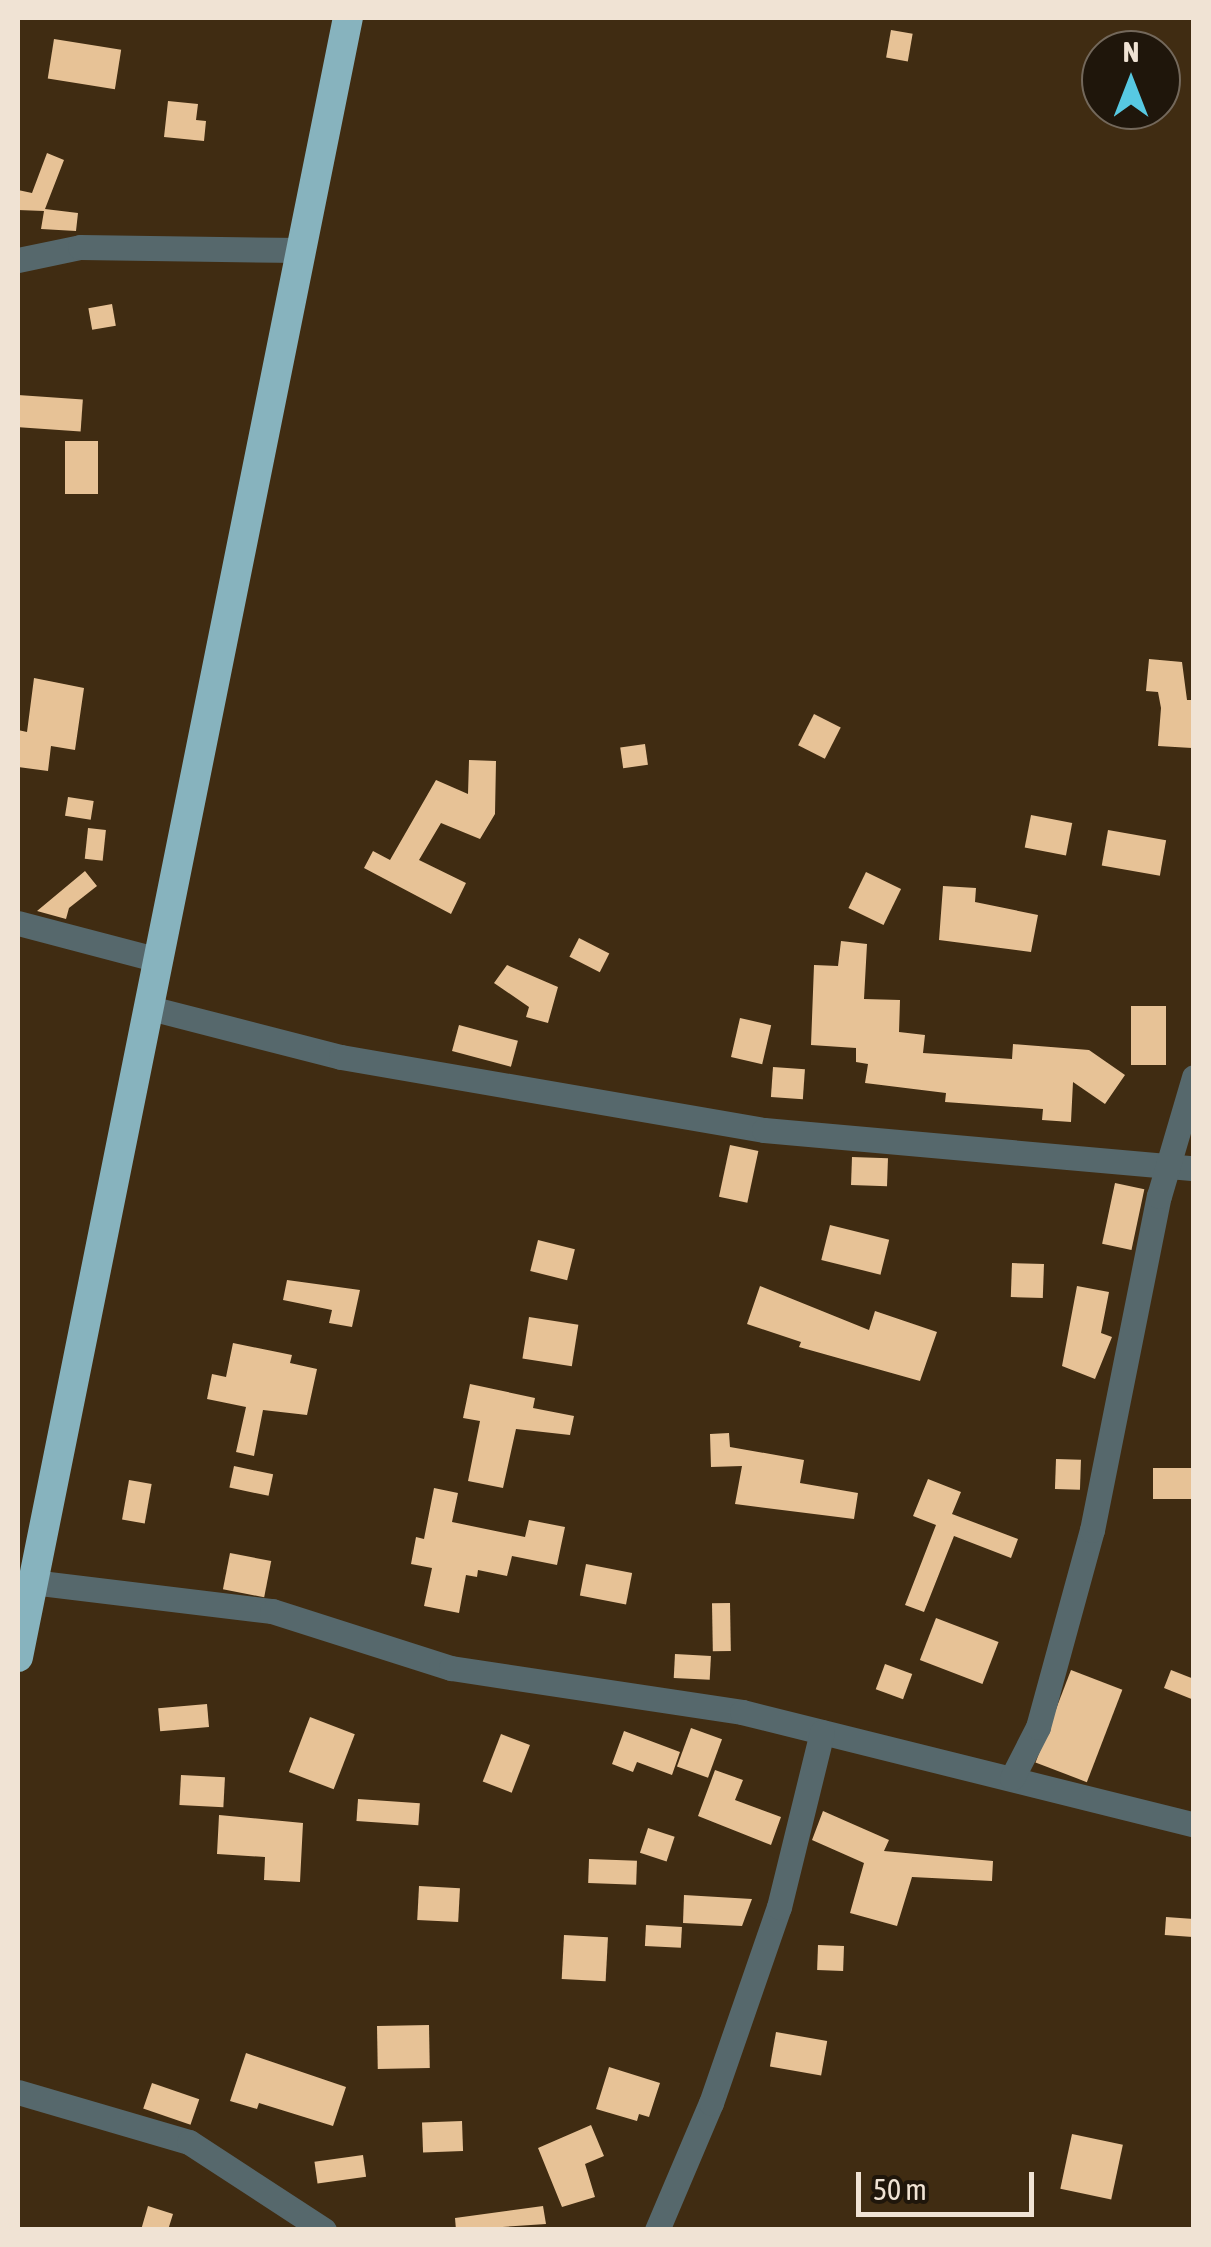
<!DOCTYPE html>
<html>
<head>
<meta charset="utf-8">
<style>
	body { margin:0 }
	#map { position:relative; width:1211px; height:2247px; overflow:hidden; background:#402c12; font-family:"Asap Condensed",sans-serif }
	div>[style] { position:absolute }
	.building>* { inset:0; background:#e7c296; transform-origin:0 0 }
	.minor>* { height:25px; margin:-12.5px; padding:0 12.5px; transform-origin:12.5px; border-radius:12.5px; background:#56686c }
	.highway>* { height:30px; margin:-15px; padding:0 15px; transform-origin:15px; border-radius:15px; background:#87b3be }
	span { translate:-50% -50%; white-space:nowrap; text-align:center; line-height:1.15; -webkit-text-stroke:10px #1f160b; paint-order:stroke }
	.frame { position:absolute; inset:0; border:20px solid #f0e3d4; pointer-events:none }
	.north { position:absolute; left:1081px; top:30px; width:100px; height:100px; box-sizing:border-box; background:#1f160b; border:2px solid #73685b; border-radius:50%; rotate:0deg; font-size:28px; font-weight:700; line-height:40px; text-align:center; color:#f0e3d4 }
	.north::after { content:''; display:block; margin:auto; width:35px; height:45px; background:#57c9e2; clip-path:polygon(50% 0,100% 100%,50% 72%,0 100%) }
	.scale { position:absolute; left:856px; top:2172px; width:178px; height:45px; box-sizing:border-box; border:5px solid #f0e3d4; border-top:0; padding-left:12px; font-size:30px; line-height:35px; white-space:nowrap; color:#f0e3d4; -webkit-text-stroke:8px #1f160b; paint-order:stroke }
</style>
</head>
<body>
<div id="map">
	<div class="building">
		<i style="left:891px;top:30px;width:22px;height:28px;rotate:10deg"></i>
		<i style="left:54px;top:39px;width:68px;height:40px;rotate:9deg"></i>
		<i style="clip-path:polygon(168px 101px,198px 104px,196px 120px,206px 121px,204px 141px,164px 137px)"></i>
		<i style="clip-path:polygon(47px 153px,64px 160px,45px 209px,78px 213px,76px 231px,41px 229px,44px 211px,18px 210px,18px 190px,32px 193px)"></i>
		<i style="left:112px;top:304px;width:22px;height:24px;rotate:80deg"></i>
		<i style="left:18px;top:395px;width:65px;height:32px;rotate:4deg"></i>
		<i style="left:65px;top:441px;width:33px;height:53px"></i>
		<i style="clip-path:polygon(1149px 659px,1182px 662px,1187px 700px,1194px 700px,1192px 748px,1158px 746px,1161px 708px,1158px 692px,1146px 691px)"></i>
		<i style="clip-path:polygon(34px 678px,84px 688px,75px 750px,51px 746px,48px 771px,18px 767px,18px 730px,27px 732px)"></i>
		<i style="left:814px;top:714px;width:30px;height:35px;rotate:27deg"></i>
		<i style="left:645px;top:744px;width:21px;height:25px;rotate:82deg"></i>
		<i style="clip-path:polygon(469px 760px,496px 761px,495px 814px,480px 839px,441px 823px,419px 860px,466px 883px,451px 914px,364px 868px,373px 851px,390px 860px,436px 780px,468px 794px)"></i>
		<i style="left:68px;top:797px;width:26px;height:19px;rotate:9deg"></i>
		<i style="left:1031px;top:815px;width:42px;height:33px;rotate:11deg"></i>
		<i style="left:88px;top:828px;width:18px;height:31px;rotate:6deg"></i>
		<i style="left:1108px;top:830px;width:59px;height:36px;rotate:10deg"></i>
		<i style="clip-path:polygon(85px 871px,97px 886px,69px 908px,66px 919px,37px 911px)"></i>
		<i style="left:866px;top:872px;width:39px;height:40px;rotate:26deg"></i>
		<i style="clip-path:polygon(943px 886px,976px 888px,975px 902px,1038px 915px,1031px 952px,939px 940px)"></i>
		<i style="left:579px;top:938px;width:34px;height:21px;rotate:27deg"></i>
		<i style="clip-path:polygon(841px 941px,867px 944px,864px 999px,900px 1000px,899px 1032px,925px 1035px,923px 1053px,1012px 1059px,1013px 1044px,1089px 1050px,1125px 1075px,1105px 1104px,1073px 1082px,1071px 1122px,1042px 1120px,1043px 1109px,945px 1102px,946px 1093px,865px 1083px,868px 1064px,856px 1062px,856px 1048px,811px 1045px,814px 965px,838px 966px)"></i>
		<i style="clip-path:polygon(507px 965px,558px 987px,548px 1023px,526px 1017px,529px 1007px,494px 983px)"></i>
		<i style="left:1131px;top:1006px;width:35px;height:59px"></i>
		<i style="left:740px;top:1018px;width:32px;height:40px;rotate:13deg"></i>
		<i style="left:459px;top:1025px;width:61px;height:27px;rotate:15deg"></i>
		<i style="left:773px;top:1067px;width:32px;height:30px;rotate:4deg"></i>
		<i style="left:730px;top:1145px;width:29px;height:53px;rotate:12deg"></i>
		<i style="left:852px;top:1157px;width:36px;height:28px;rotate:2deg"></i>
		<i style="left:1115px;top:1183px;width:30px;height:62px;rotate:12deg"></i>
		<i style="left:830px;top:1225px;width:61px;height:36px;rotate:14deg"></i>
		<i style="left:538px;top:1240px;width:38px;height:32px;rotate:14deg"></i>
		<i style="left:1012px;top:1263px;width:32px;height:34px;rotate:2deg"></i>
		<i style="clip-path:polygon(287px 1280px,360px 1290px,352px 1327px,329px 1323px,332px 1310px,283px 1300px)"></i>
		<i style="clip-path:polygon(760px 1286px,869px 1330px,875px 1311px,937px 1332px,920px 1381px,799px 1347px,801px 1342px,747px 1324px)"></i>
		<i style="clip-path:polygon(1077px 1286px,1109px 1292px,1101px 1333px,1112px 1337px,1095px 1379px,1062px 1366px)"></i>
		<i style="left:529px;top:1317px;width:50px;height:42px;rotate:9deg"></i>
		<i style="clip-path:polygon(233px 1343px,292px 1355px,290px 1363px,317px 1369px,307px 1415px,263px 1410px,254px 1456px,236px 1452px,246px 1407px,207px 1399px,212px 1374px,226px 1377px)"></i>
		<i style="clip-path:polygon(470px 1384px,535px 1398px,533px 1408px,574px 1416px,570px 1435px,516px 1429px,503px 1488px,468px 1481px,480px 1421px,463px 1418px)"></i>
		<i style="clip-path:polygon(729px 1433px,730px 1447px,804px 1460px,800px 1483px,858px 1493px,854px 1519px,735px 1504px,742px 1466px,711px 1467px,710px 1434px)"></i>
		<i style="left:1056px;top:1459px;width:25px;height:30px;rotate:2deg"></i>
		<i style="left:234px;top:1466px;width:40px;height:22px;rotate:12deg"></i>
		<i style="left:1194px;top:1468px;width:31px;height:41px;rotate:90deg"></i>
		<i style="clip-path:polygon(928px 1479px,961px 1492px,952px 1514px,1018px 1539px,1011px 1558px,954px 1536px,924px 1612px,905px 1605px,936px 1525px,913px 1516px)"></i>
		<i style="left:129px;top:1480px;width:23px;height:40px;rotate:10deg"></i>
		<i style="clip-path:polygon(434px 1488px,458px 1493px,452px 1522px,525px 1537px,529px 1520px,565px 1527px,557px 1565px,512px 1556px,507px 1576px,478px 1570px,477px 1577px,466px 1575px,459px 1613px,424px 1606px,432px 1568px,411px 1564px,416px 1537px,424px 1539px)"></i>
		<i style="left:230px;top:1553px;width:42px;height:37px;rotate:11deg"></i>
		<i style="left:586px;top:1564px;width:47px;height:32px;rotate:11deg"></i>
		<i style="left:730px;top:1603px;width:48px;height:18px;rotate:89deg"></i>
		<i style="left:936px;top:1618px;width:67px;height:45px;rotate:21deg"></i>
		<i style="left:675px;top:1654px;width:36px;height:24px;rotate:3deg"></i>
		<i style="left:885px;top:1664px;width:29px;height:27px;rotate:20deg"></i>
		<i style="left:1071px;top:1670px;width:55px;height:99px;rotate:21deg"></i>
		<i style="clip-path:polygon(1171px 1670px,1194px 1679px,1194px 1700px,1164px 1688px)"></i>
		<i style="left:207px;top:1704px;width:23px;height:49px;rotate:85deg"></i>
		<i style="left:310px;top:1717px;width:48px;height:59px;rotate:21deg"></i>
		<i style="left:691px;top:1728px;width:33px;height:41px;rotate:20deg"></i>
		<i style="clip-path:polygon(624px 1731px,680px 1752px,672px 1775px,637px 1762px,633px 1772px,612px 1764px)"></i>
		<i style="left:501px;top:1734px;width:31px;height:51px;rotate:21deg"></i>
		<i style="clip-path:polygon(715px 1770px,743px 1780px,735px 1800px,781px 1817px,771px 1845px,698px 1816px)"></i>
		<i style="left:181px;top:1775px;width:44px;height:30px;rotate:3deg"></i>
		<i style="left:358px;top:1799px;width:62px;height:22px;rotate:4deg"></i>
		<i style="clip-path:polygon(823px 1811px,889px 1840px,884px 1851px,993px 1861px,992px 1881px,912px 1877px,897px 1926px,850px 1913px,864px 1863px,812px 1840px)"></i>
		<i style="clip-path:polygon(219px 1815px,303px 1823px,300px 1882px,264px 1880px,265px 1857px,217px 1854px)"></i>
		<i style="left:648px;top:1828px;width:28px;height:26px;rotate:18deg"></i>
		<i style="left:589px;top:1859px;width:48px;height:24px;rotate:2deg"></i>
		<i style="left:419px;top:1886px;width:41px;height:34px;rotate:3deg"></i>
		<i style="clip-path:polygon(684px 1895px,752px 1899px,742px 1926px,683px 1923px)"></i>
		<i style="left:1166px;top:1917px;width:28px;height:18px;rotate:4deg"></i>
		<i style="left:646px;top:1925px;width:36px;height:21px;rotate:3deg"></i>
		<i style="left:564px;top:1935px;width:44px;height:44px;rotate:3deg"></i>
		<i style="left:818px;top:1945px;width:26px;height:25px;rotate:2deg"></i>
		<i style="left:429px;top:2025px;width:43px;height:52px;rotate:89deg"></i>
		<i style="left:776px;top:2032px;width:52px;height:35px;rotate:10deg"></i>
		<i style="clip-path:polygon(246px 2053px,346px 2087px,333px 2126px,259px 2103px,257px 2109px,230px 2101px)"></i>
		<i style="clip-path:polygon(609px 2067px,660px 2083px,649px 2117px,639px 2114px,637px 2121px,596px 2109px)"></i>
		<i style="left:152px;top:2083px;width:50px;height:27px;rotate:19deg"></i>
		<i style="left:462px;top:2121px;width:30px;height:40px;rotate:88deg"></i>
		<i style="clip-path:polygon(591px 2125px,604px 2156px,585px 2164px,595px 2197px,562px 2207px,538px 2148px)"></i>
		<i style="left:1072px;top:2134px;width:52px;height:56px;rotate:12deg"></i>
		<i style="left:363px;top:2155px;width:22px;height:49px;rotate:82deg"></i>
		<i style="clip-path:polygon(148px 2206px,173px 2214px,168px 2230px,141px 2230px)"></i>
		<i style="clip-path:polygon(543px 2206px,546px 2224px,456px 2230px,455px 2218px)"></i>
	</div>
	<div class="minor">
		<i style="left:18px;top:260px;width:63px;rotate:-11.8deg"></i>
		<i style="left:80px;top:247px;width:222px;rotate:0.8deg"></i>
		<i style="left:18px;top:923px;width:146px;rotate:14.7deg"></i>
		<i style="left:150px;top:1008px;width:197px;rotate:14.4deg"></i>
		<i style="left:341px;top:1057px;width:429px;rotate:9.8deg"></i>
		<i style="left:764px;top:1130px;width:432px;rotate:5.1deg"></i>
		<i style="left:32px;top:1582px;width:242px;rotate:6.9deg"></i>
		<i style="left:272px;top:1611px;width:188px;rotate:17.7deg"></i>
		<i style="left:451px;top:1668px;width:294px;rotate:8.6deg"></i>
		<i style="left:742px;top:1712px;width:466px;rotate:14deg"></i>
		<i style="left:1012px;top:1778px;width:57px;rotate:-63deg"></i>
		<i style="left:1038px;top:1727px;width:204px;rotate:-74.7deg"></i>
		<i style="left:1092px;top:1530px;width:341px;rotate:-78.7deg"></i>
		<i style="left:1159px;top:1196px;width:124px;rotate:-73.6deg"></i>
		<i style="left:18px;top:2092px;width:178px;rotate:16.3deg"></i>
		<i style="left:189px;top:2142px;width:161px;rotate:33.1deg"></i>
		<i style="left:657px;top:2230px;width:138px;rotate:-67deg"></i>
		<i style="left:711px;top:2103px;width:207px;rotate:-70.9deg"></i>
		<i style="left:779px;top:1907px;width:180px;rotate:-76.2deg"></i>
	</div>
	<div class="highway">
		<i style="left:18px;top:1657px;width:1672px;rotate:-78.62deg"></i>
	</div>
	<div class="frame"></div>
	<div class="north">N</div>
	<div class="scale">50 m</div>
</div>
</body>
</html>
